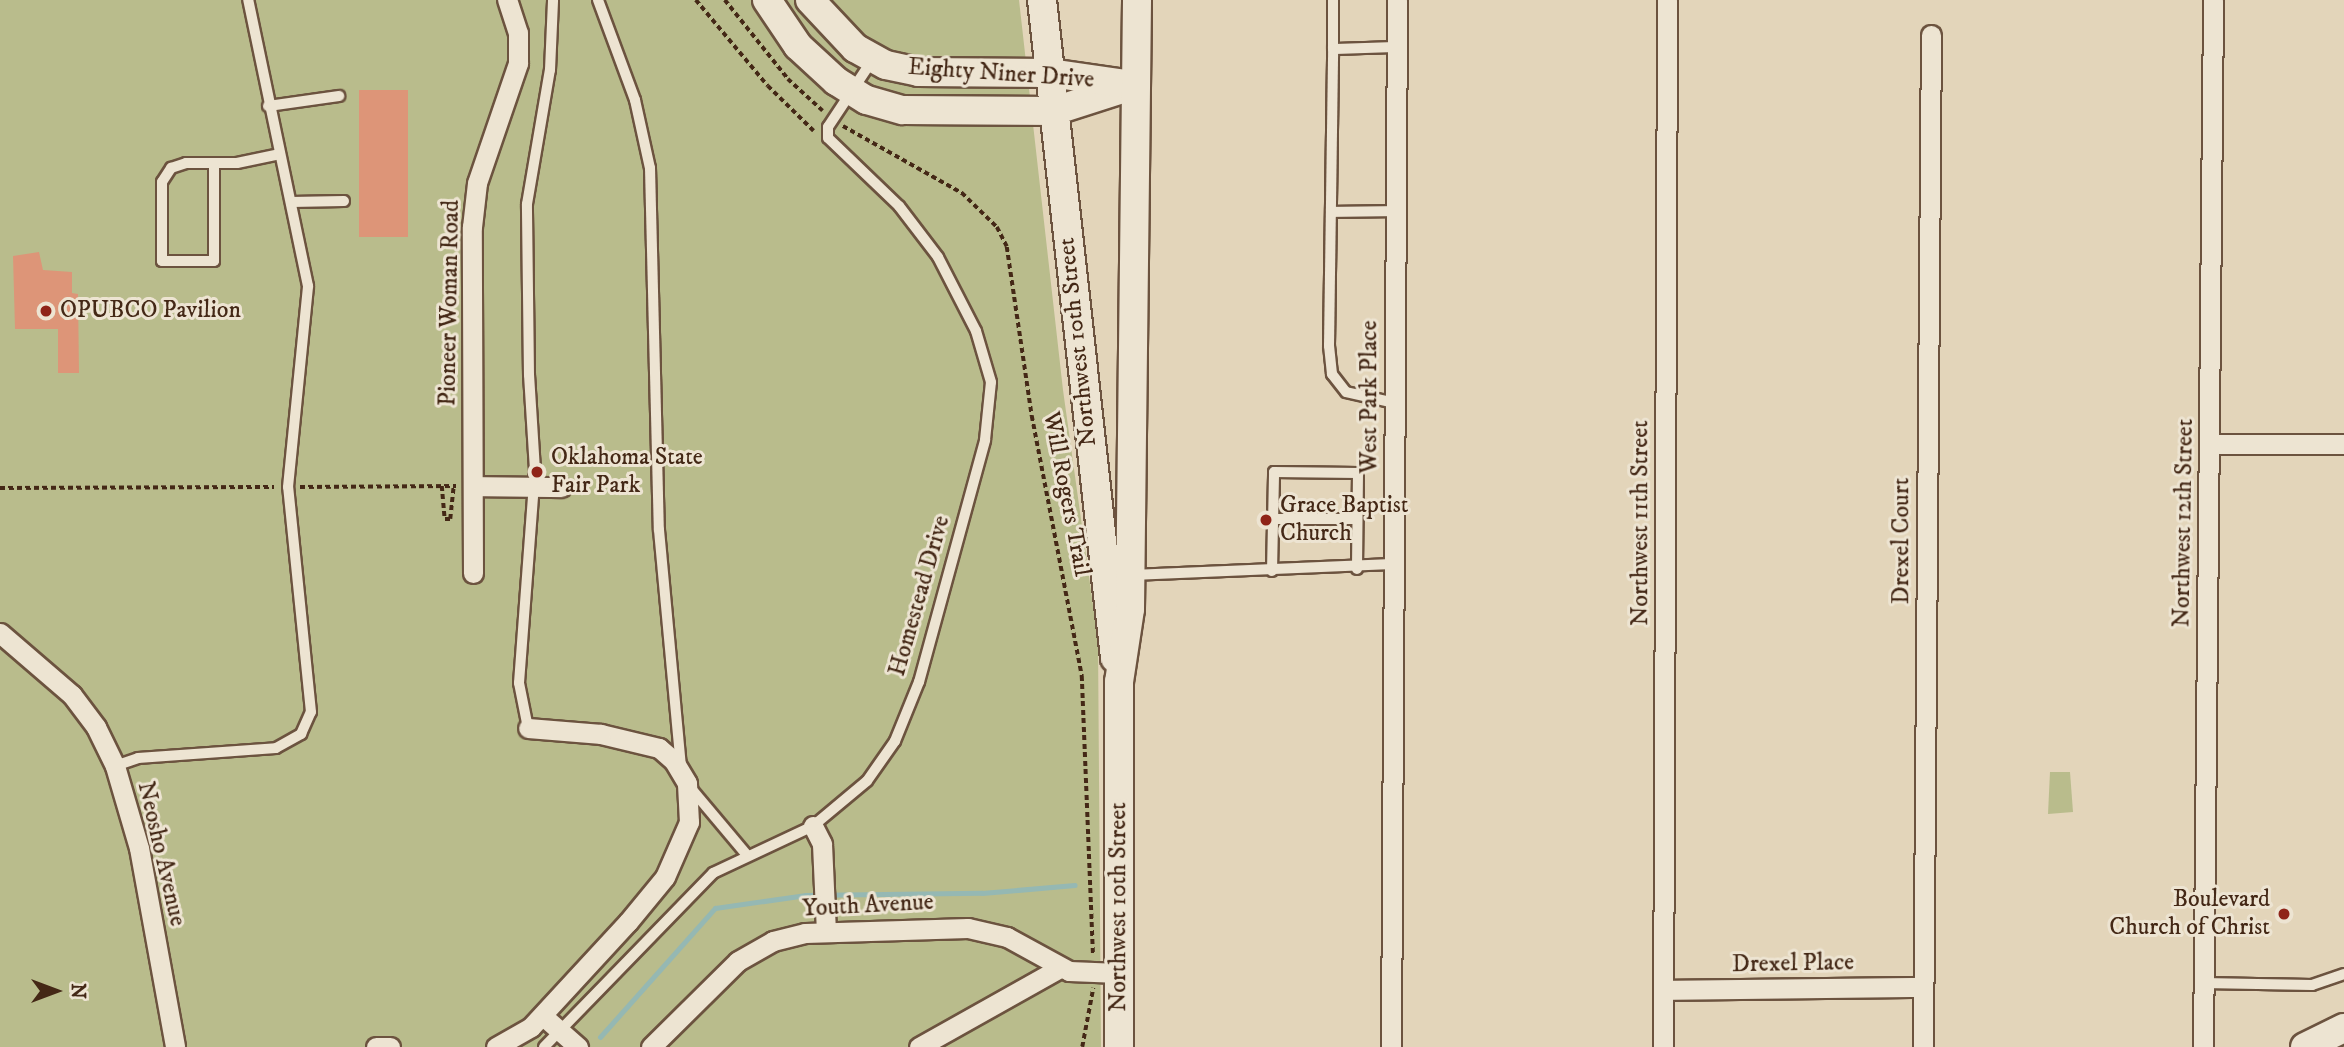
<!DOCTYPE html>
<html>
<head>
<meta charset="utf-8">
<style>
	body { margin:0 }
	#map { position:relative; width:2344px; height:1047px; overflow:hidden; background:#e3d5ba; font-family:"IM FELL DW Pica",serif }
	div>[style] { position:absolute }
	.green>* { inset:0; background:#b9bc8c }
	.stream>* { height:5px; margin:-2.5px; padding:0 2.5px; transform-origin:2.5px; border-radius:2.5px; background:#95b8b3 }
	.building>* { inset:0; background:#dd9578; transform-origin:0 0 }
	.path>* { height:3.5px; margin-top:-1.75px; transform-origin:0; background:repeating-linear-gradient(90deg,#442816 0 5px,transparent 0 8.5px) }
	.roads { filter:drop-shadow(2px 0 #6c533f) drop-shadow(-2px 0 #6c533f) drop-shadow(0 2px #6c533f) drop-shadow(0 -2px #6c533f) }
	.lane>* { height:10px; margin:-5px; padding:0 5px; transform-origin:5px; border-radius:5px; background:#ede4d2 }
	.street>* { height:19px; margin:-9.5px; padding:0 9.5px; transform-origin:9.5px; border-radius:9.5px; background:#ede4d2 }
	.secondary>* { height:28px; margin:-14px; padding:0 14px; transform-origin:14px; border-radius:14px; background:#ede4d2 }
	.dots>* { width:19px; height:19px; translate:-50% -50%; box-sizing:border-box; border:4px solid #ede4d2; border-radius:50% }
	span { translate:-50% -50%; white-space:nowrap; text-align:center; line-height:1.15; -webkit-text-stroke:6px #ede4d2; paint-order:stroke }
	.street-label { font-size:24px; color:#442816 }
	.poi-label { font-size:24px; color:#442816 }
	.left { translate:0 -50%; text-align:left }
	.right { translate:-100% -50%; text-align:right }
	.north { position:absolute; left:21px; top:956px; width:70px; height:70px; -webkit-text-stroke:5px #ede4d2; paint-order:stroke; rotate:90deg; font-size:19px; font-weight:700; line-height:28px; text-align:center; color:#442816 }
	.north::after { content:''; display:block; margin:auto; width:24px; height:32px; background:#442816; clip-path:polygon(50% 0,100% 100%,50% 72%,0 100%) }
</style>
</head>
<body>
<div id="map">
	<div class="green">
		<i style="clip-path:polygon(0 0,1019px 0,1063px 390px,1098px 641px,1101px 1047px,0 1047px)"></i>
		<i style="clip-path:polygon(2050px 772px,2070px 772px,2073px 812px,2048px 814px)"></i>
	</div>
	<div class="stream">
		<i style="left:600px;top:1037px;width:173px;rotate:-48.3deg"></i>
		<i style="left:715px;top:908px;width:92px;rotate:-8.1deg"></i>
		<i style="left:806px;top:895px;width:176px;rotate:-0.7deg"></i>
		<i style="left:982px;top:893px;width:93px;rotate:-4.9deg"></i>
	</div>
	<div class="building">
		<i style="left:359px;top:90px;width:49px;height:147px"></i>
		<i style="clip-path:polygon(39px 252px,43px 270px,72px 272px,72px 293px,78px 294px,79px 373px,58px 373px,58px 329px,15px 329px,13px 256px)"></i>
	</div>
	<div class="path">
		<i style="left:696px;top:0;width:112px;rotate:50.1deg"></i>
		<i style="left:768px;top:86px;width:64px;rotate:44.4deg"></i>
		<i style="left:725px;top:0;width:101px;rotate:51.4deg"></i>
		<i style="left:788px;top:79px;width:47px;rotate:42.4deg"></i>
		<i style="left:843px;top:126px;width:137px;rotate:29.4deg"></i>
		<i style="left:962px;top:193px;width:49px;rotate:44.2deg"></i>
		<i style="left:997px;top:227px;width:22px;rotate:63deg"></i>
		<i style="left:1007px;top:247px;width:171px;rotate:81.6deg"></i>
		<i style="left:1032px;top:416px;width:265px;rotate:79.1deg"></i>
		<i style="left:1082px;top:676px;width:279px;rotate:87.7deg"></i>
		<i style="left:442px;top:486px;width:33px;rotate:85deg"></i>
		<i style="left:445px;top:519px;width:5px"></i>
		<i style="left:450px;top:519px;width:31px;rotate:-84deg"></i>
		<i style="left:300px;top:487px;width:156px;rotate:-0.4deg"></i>
		<i style="left:0;top:488px;width:274px;rotate:-0.2deg"></i>
		<i style="left:1082px;top:1047px;width:60px;rotate:-79.4deg"></i>
	</div>
	<div class="roads">
		<div class="lane">
			<i style="left:598px;top:0;width:107px;rotate:69.7deg"></i>
			<i style="left:635px;top:100px;width:70px;rotate:77.6deg"></i>
			<i style="left:650px;top:168px;width:362px;rotate:88.6deg"></i>
			<i style="left:659px;top:530px;width:237px;rotate:84.7deg"></i>
			<i style="left:1333px;top:0;width:49px;rotate:90deg"></i>
			<i style="left:268px;top:106px;width:72px;rotate:-8deg"></i>
			<i style="left:214px;top:163px;width:98px;rotate:90deg"></i>
			<i style="left:214px;top:261px;width:52px;rotate:180deg"></i>
			<i style="left:162px;top:261px;width:79px;rotate:-90deg"></i>
			<i style="left:162px;top:182px;width:17px;rotate:-57deg"></i>
			<i style="left:171px;top:168px;width:16px;rotate:-18deg"></i>
			<i style="left:186px;top:163px;width:51px"></i>
			<i style="left:237px;top:163px;width:44px;rotate:-11.8deg"></i>
			<i style="left:291px;top:202px;width:53px;rotate:-1.1deg"></i>
			<i style="left:1331px;top:212px;width:65px;rotate:-0.9deg"></i>
			<i style="left:1395px;top:403px;width:50px;rotate:-167.3deg"></i>
			<i style="left:1346px;top:392px;width:23px;rotate:-128deg"></i>
			<i style="left:1332px;top:374px;width:28px;rotate:-96deg"></i>
			<i style="left:1329px;top:346px;width:297px;rotate:-89.2deg"></i>
			<i style="left:1333px;top:49px;width:64px;rotate:-1.8deg"></i>
			<i style="left:1273px;top:519px;width:83px"></i>
			<i style="left:1272px;top:571px;width:99px;rotate:-88.8deg"></i>
			<i style="left:1274px;top:472px;width:84px;rotate:0.7deg"></i>
			<i style="left:1358px;top:473px;width:96px;rotate:90.6deg"></i>
			<i style="left:1131px;top:575px;width:262px;rotate:-2.4deg"></i>
			<i style="left:528px;top:728px;width:46px;rotate:-101.3deg"></i>
			<i style="left:519px;top:683px;width:214px;rotate:-85.7deg"></i>
			<i style="left:535px;top:470px;width:95px;rotate:-93.6deg"></i>
			<i style="left:529px;top:375px;width:171px;rotate:-90.7deg"></i>
			<i style="left:527px;top:204px;width:136px;rotate:-80.3deg"></i>
			<i style="left:550px;top:70px;width:70px;rotate:-87.5deg"></i>
			<i style="left:115px;top:766px;width:24px;rotate:-19deg"></i>
			<i style="left:138px;top:758px;width:138px;rotate:-4.1deg"></i>
			<i style="left:276px;top:748px;width:29px;rotate:-29deg"></i>
			<i style="left:301px;top:734px;width:24px;rotate:-66deg"></i>
			<i style="left:311px;top:712px;width:226px;rotate:-95.8deg"></i>
			<i style="left:288px;top:487px;width:202px;rotate:-84.3deg"></i>
			<i style="left:308px;top:286px;width:292px;rotate:-101.8deg"></i>
			<i style="left:689px;top:786px;width:89px;rotate:50deg"></i>
			<i style="left:2203px;top:983px;width:109px;rotate:1.1deg"></i>
			<i style="left:2312px;top:985px;width:34px;rotate:-19deg"></i>
			<i style="left:544px;top:1047px;width:243px;rotate:-45.8deg"></i>
			<i style="left:713px;top:873px;width:110px;rotate:-25.2deg"></i>
			<i style="left:813px;top:826px;width:70px;rotate:-39.8deg"></i>
			<i style="left:867px;top:781px;width:49px;rotate:-55deg"></i>
			<i style="left:895px;top:741px;width:64px;rotate:-67.9deg"></i>
			<i style="left:919px;top:682px;width:251px;rotate:-74.7deg"></i>
			<i style="left:985px;top:440px;width:58px;rotate:-84.1deg"></i>
			<i style="left:991px;top:382px;width:53px;rotate:-106.4deg"></i>
			<i style="left:976px;top:331px;width:83px;rotate:-117.2deg"></i>
			<i style="left:938px;top:257px;width:64px;rotate:-127.4deg"></i>
			<i style="left:899px;top:206px;width:98px;rotate:-136.2deg"></i>
			<i style="left:828px;top:138px;width:11px;rotate:-90deg"></i>
			<i style="left:828px;top:127px;width:82px;rotate:-56.5deg"></i>
		</div>
		<div class="street">
			<i style="left:2209px;top:444px;width:135px"></i>
			<i style="left:474px;top:486px;width:87px;rotate:0.7deg"></i>
			<i style="left:473px;top:573px;width:346px;rotate:-90.2deg"></i>
			<i style="left:472px;top:227px;width:44px;rotate:-83.5deg"></i>
			<i style="left:477px;top:183px;width:127px;rotate:-71.1deg"></i>
			<i style="left:518px;top:63px;width:30px;rotate:-90deg"></i>
			<i style="left:518px;top:33px;width:35px;rotate:-108deg"></i>
			<i style="left:0;top:633px;width:95px;rotate:40.7deg"></i>
			<i style="left:72px;top:695px;width:40px;rotate:53deg"></i>
			<i style="left:96px;top:727px;width:43px;rotate:64deg"></i>
			<i style="left:115px;top:766px;width:85px;rotate:73.7deg"></i>
			<i style="left:139px;top:848px;width:202px;rotate:79.7deg"></i>
			<i style="left:813px;top:826px;width:20px;rotate:63deg"></i>
			<i style="left:822px;top:844px;width:87px;rotate:87.4deg"></i>
			<i style="left:1664px;top:990px;width:259px;rotate:-0.7deg"></i>
			<i style="left:543px;top:1016px;width:47px;rotate:41.5deg"></i>
			<i style="left:376px;top:1047px;width:14px"></i>
			<i style="left:496px;top:1047px;width:40px;rotate:-29.7deg"></i>
			<i style="left:531px;top:1027px;width:143px;rotate:-47.3deg"></i>
			<i style="left:628px;top:922px;width:58px;rotate:-50.6deg"></i>
			<i style="left:665px;top:877px;width:60px;rotate:-66.4deg"></i>
			<i style="left:689px;top:822px;width:39px;rotate:-93deg"></i>
			<i style="left:687px;top:783px;width:26px;rotate:-121deg"></i>
			<i style="left:674px;top:761px;width:20px;rotate:-139deg"></i>
			<i style="left:659px;top:748px;width:60px;rotate:-166.4deg"></i>
			<i style="left:601px;top:734px;width:73px;rotate:-175.3deg"></i>
			<i style="left:651px;top:1047px;width:122px;rotate:-44.7deg"></i>
			<i style="left:738px;top:961px;width:40px;rotate:-29.7deg"></i>
			<i style="left:773px;top:941px;width:33px;rotate:-14deg"></i>
			<i style="left:805px;top:933px;width:163px;rotate:-1.8deg"></i>
			<i style="left:968px;top:928px;width:40px;rotate:13deg"></i>
			<i style="left:1007px;top:937px;width:71px;rotate:28.7deg"></i>
			<i style="left:1069px;top:971px;width:50px;rotate:2.3deg"></i>
			<i style="left:919px;top:1047px;width:162px;rotate:-29.3deg"></i>
			<i style="left:1391px;top:1047px;width:1047px;rotate:-89.67deg"></i>
			<i style="left:1663px;top:1047px;width:1047px;rotate:-89.78deg"></i>
			<i style="left:1923px;top:1047px;width:1012px;rotate:-89.55deg"></i>
			<i style="left:2203px;top:1047px;width:1047px;rotate:-89.45deg"></i>
		</div>
		<div class="secondary">
			<i style="left:767px;top:0;width:55px;rotate:56deg"></i>
			<i style="left:798px;top:46px;width:52px;rotate:42.6deg"></i>
			<i style="left:836px;top:81px;width:36px;rotate:32deg"></i>
			<i style="left:867px;top:100px;width:37px;rotate:16deg"></i>
			<i style="left:903px;top:110px;width:151px;rotate:0.4deg"></i>
			<i style="left:1054px;top:111px;width:85px;rotate:-17.8deg"></i>
			<i style="left:810px;top:0;width:66px;rotate:46.8deg"></i>
			<i style="left:855px;top:48px;width:35px;rotate:29deg"></i>
			<i style="left:886px;top:65px;width:33px;rotate:12deg"></i>
			<i style="left:918px;top:72px;width:132px;rotate:0.4deg"></i>
			<i style="left:1050px;top:73px;width:77px;rotate:8.2deg"></i>
			<i style="left:1042px;top:0;width:662px;rotate:83.67deg"></i>
			<i style="left:1119px;top:1047px;width:365px;rotate:-90deg"></i>
			<i style="left:1119px;top:682px;width:74px;rotate:-81.4deg"></i>
			<i style="left:1130px;top:609px;width:609px;rotate:-89.34deg"></i>
			<i style="left:2305px;top:1047px;width:43px;rotate:-26deg"></i>
		</div>
	</div>
	<div class="dots">
		<i style="left:46px;top:311px;background:#8f2418"></i>
		<i style="left:537px;top:472px;background:#8f2418"></i>
		<i style="left:1266px;top:520px;background:#8f2418"></i>
		<i style="left:2284px;top:914px;background:#8f2418"></i>
	</div>
	<div class="street-label">
		<span style="left:1001px;top:74px;rotate:4deg">Eighty Niner Drive</span>
		<span style="left:450px;top:303px;rotate:-89deg">Pioneer Woman Road</span>
		<span style="left:1078px;top:342px;rotate:-96deg">Northwest 10th Street</span>
		<span style="left:1370px;top:397px;rotate:-90deg">West Park Place</span>
		<span style="left:1066px;top:494px;rotate:79deg">Will Rogers Trail</span>
		<span style="left:1641px;top:523px;rotate:-90deg">Northwest 11th Street</span>
		<span style="left:2184px;top:523px;rotate:-89deg">Northwest 12th Street</span>
		<span style="left:1902px;top:541px;rotate:-90deg">Drexel Court</span>
		<span style="left:920px;top:596px;rotate:-74deg">Homestead Drive</span>
		<span style="left:161px;top:854px;rotate:77deg">Neosho Avenue</span>
		<span style="left:868px;top:906px;rotate:-3deg">Youth Avenue</span>
		<span style="left:1119px;top:907px;rotate:-90deg">Northwest 10th Street</span>
		<span style="left:1793px;top:964px;rotate:-1deg">Drexel Place</span>
	</div>
	<div class="poi-label">
		<span class="left" style="left:60px;top:311px">OPUBCO Pavilion</span>
		<span class="left" style="left:551px;top:472px">Oklahoma State<br>Fair Park</span>
		<span class="left" style="left:1280px;top:520px">Grace Baptist<br>Church</span>
		<span class="right" style="left:2270px;top:914px">Boulevard<br>Church of Christ</span>
	</div>
	<div class="north">N</div>
</div>
</body>
</html>
